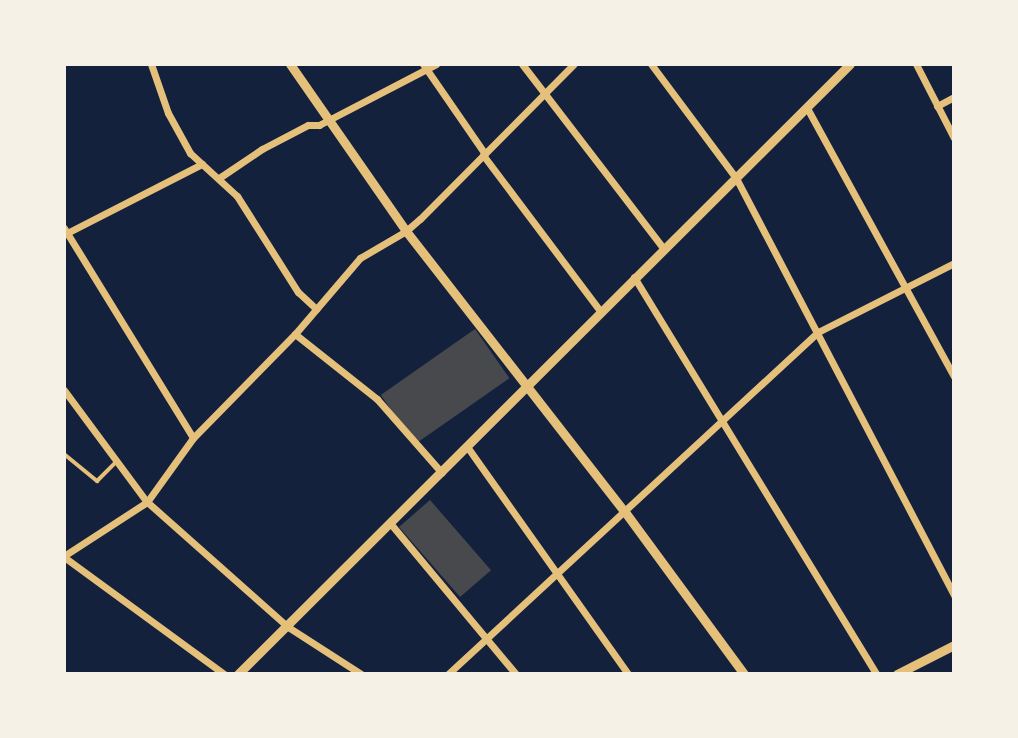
<!DOCTYPE html>
<html>
<head>
<meta charset="utf-8">
<style>
	body { margin:0 }
	#map { position:relative; width:1018px; height:738px; overflow:hidden; background:#14213d; font-family:"IBM Plex Sans",sans-serif }
	div>[style] { position:absolute }
	.building>* { inset:0; background:#48494c; transform-origin:0 0 }
	.service>* { height:4px; margin:-2px; padding:0 2px; transform-origin:2px; border-radius:2px; background:#e5c07b }
	.minor>* { height:7px; margin:-3.5px; padding:0 3.5px; transform-origin:3.5px; border-radius:3.5px; background:#e5c07b }
	.tertiary>* { height:9px; margin:-4.5px; padding:0 4.5px; transform-origin:4.5px; border-radius:4.5px; background:#e5c07b }
	span { translate:-50% -50%; white-space:nowrap; text-align:center; line-height:1.15; -webkit-text-stroke:8px #f6f1e7; paint-order:stroke }
	.frame { position:absolute; inset:0; border:66px solid #f6f1e7; pointer-events:none }
</style>
</head>
<body>
<div id="map">
	<div class="building">
		<i style="left:475px;top:329px;width:60px;height:115px;rotate:55deg"></i>
		<i style="left:430px;top:500px;width:93px;height:41px;rotate:49deg"></i>
	</div>
	<div class="service">
		<i style="left:64px;top:454px;width:43px;rotate:39.3deg"></i>
		<i style="left:97px;top:481px;width:27px;rotate:-45deg"></i>
	</div>
	<div class="minor">
		<i style="left:151px;top:64px;width:52px;rotate:70.9deg"></i>
		<i style="left:168px;top:113px;width:46px;rotate:61.2deg"></i>
		<i style="left:190px;top:153px;width:64px;rotate:42.5deg"></i>
		<i style="left:237px;top:196px;width:114px;rotate:57.6deg"></i>
		<i style="left:298px;top:292px;width:25px;rotate:43deg"></i>
		<i style="left:423px;top:64px;width:109px;rotate:55.4deg"></i>
		<i style="left:522px;top:64px;width:232px;rotate:52.5deg"></i>
		<i style="left:651px;top:64px;width:142px;rotate:53.3deg"></i>
		<i style="left:736px;top:178px;width:471px;rotate:62.4deg"></i>
		<i style="left:916px;top:64px;width:83px;rotate:62.8deg"></i>
		<i style="left:937px;top:106px;width:19px;rotate:-28deg"></i>
		<i style="left:807px;top:108px;width:306px;rotate:61.3deg"></i>
		<i style="left:483px;top:155px;width:195px;rotate:53.1deg"></i>
		<i style="left:219px;top:178px;width:52px;rotate:-34deg"></i>
		<i style="left:262px;top:149px;width:52px;rotate:-27.6deg"></i>
		<i style="left:308px;top:125px;width:11px"></i>
		<i style="left:319px;top:125px;width:132px;rotate:-27.5deg"></i>
		<i style="left:64px;top:228px;width:246px;rotate:58.4deg"></i>
		<i style="left:65px;top:234px;width:154px;rotate:-27.1deg"></i>
		<i style="left:634px;top:277px;width:465px;rotate:58.6deg"></i>
		<i style="left:295px;top:334px;width:105px;rotate:38.4deg"></i>
		<i style="left:377px;top:399px;width:98px;rotate:48.7deg"></i>
		<i style="left:64px;top:390px;width:139px;rotate:53.5deg"></i>
		<i style="left:147px;top:502px;width:99px;rotate:147deg"></i>
		<i style="left:468px;top:448px;width:277px;rotate:54.7deg"></i>
		<i style="left:390px;top:523px;width:197px;rotate:50.2deg"></i>
		<i style="left:64px;top:557px;width:198px;rotate:36.2deg"></i>
		<i style="left:361px;top:674px;width:87px;rotate:-147.2deg"></i>
		<i style="left:288px;top:627px;width:188px;rotate:-138.4deg"></i>
		<i style="left:147px;top:502px;width:79px;rotate:-54.3deg"></i>
		<i style="left:193px;top:438px;width:146px;rotate:-45.6deg"></i>
		<i style="left:295px;top:334px;width:100px;rotate:-49.5deg"></i>
		<i style="left:360px;top:258px;width:53px;rotate:-30.4deg"></i>
		<i style="left:406px;top:231px;width:18px;rotate:-41deg"></i>
		<i style="left:420px;top:219px;width:218px;rotate:-45.2deg"></i>
		<i style="left:448px;top:674px;width:504px;rotate:-42.75deg"></i>
		<i style="left:818px;top:332px;width:153px;rotate:-26.9deg"></i>
	</div>
	<div class="tertiary">
		<i style="left:290px;top:64px;width:203px;rotate:55.2deg"></i>
		<i style="left:406px;top:231px;width:356px;rotate:52.1deg"></i>
		<i style="left:625px;top:512px;width:201px;rotate:53.7deg"></i>
		<i style="left:238px;top:674px;width:864px;rotate:-44.91deg"></i>
		<i style="left:897px;top:674px;width:64px;rotate:-27deg"></i>
	</div>
	<div class="frame"></div>
</div>
</body>
</html>
